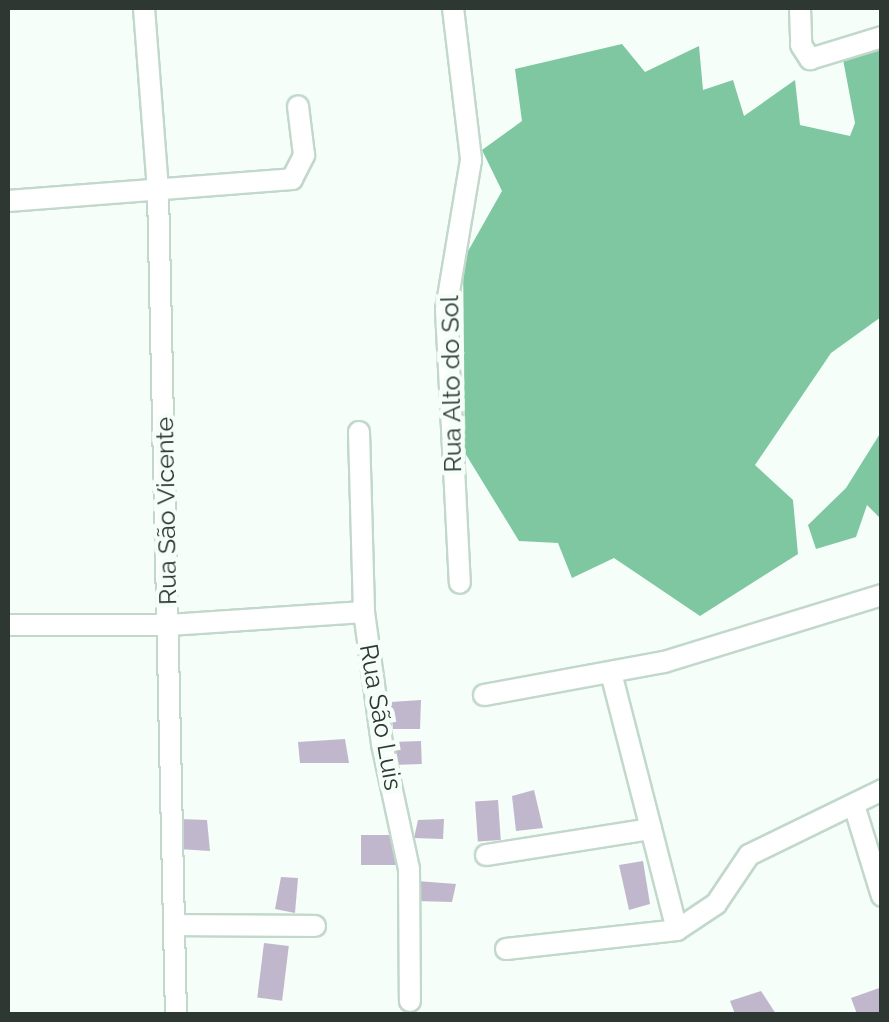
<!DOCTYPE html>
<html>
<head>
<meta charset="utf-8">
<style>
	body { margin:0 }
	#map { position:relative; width:889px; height:1022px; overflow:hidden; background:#f5fef8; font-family:Raleway,sans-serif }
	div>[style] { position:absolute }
	.forest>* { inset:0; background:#7fc7a1 }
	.building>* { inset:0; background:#c1b7cc; transform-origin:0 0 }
	.roads { filter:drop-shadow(2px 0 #c1d8cb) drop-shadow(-2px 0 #c1d8cb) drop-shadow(0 2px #c1d8cb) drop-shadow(0 -2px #c1d8cb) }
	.minor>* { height:20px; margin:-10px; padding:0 10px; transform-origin:10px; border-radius:10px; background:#fff }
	span { translate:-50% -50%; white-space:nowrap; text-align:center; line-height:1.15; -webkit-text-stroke:9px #f5fef8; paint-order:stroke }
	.street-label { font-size:25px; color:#2e3832 }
	.frame { position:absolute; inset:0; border:10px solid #2e3832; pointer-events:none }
</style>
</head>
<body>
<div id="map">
	<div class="forest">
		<i style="clip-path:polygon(622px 44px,645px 72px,699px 46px,703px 90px,733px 80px,744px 116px,795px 80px,800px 125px,850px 136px,855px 123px,842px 54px,881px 44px,881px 317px,831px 353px,755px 465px,793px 500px,798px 554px,700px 616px,614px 558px,572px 578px,558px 543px,519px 541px,465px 453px,463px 260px,502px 191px,482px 150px,522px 121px,515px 69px)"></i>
		<i style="clip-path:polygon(881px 432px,881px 519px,867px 505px,856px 537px,816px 549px,808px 525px,846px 488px)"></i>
	</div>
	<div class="building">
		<i style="clip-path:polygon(421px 700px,420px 729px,393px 729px,390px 702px)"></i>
		<i style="clip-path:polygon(345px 739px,349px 763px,300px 763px,298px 742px)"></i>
		<i style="left:421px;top:741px;width:23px;height:29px;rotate:88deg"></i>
		<i style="clip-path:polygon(534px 790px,543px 828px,516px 831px,512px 796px)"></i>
		<i style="left:498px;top:800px;width:40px;height:23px;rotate:86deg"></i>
		<i style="clip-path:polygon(179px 819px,207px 820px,210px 851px,178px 849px)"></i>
		<i style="clip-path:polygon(444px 819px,443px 839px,414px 838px,418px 820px)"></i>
		<i style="left:396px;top:835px;width:30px;height:35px;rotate:90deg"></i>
		<i style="clip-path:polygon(643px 861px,650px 904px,629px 910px,619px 865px)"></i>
		<i style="clip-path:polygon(281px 877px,298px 878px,295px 913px,275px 909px)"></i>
		<i style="clip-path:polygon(417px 881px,456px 884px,452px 902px,416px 901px)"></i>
		<i style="left:264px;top:943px;width:25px;height:55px;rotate:7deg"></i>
		<i style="clip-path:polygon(882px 987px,882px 1014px,857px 1014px,851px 998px)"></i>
		<i style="clip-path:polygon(761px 991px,776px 1014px,735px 1014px,730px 1001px)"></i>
	</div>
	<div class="roads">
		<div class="minor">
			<i style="left:144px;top:8px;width:185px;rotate:85.6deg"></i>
			<i style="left:158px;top:192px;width:822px;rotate:88.75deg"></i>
			<i style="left:453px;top:8px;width:153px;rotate:83.2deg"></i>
			<i style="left:471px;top:160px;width:152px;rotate:99.5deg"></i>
			<i style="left:446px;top:310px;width:273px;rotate:87.1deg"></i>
			<i style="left:800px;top:8px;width:37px;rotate:88deg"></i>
			<i style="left:801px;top:45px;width:17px;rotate:57deg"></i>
			<i style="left:810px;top:59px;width:75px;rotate:-17deg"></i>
			<i style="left:8px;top:201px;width:285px;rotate:-4.4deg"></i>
			<i style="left:292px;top:179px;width:27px;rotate:-63deg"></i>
			<i style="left:304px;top:155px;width:49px;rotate:-97deg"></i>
			<i style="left:359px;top:432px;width:180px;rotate:88.4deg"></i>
			<i style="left:364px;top:612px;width:133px;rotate:82.2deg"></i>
			<i style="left:382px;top:744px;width:128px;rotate:77.8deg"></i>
			<i style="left:409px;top:869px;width:132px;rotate:89.6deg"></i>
			<i style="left:8px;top:625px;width:161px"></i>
			<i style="left:169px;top:625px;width:195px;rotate:-3.8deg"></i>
			<i style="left:611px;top:673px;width:265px;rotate:75.6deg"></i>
			<i style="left:484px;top:695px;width:183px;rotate:-10.4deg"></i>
			<i style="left:664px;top:662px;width:228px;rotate:-17.1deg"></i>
			<i style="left:854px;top:805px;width:95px;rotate:72.9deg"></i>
			<i style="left:486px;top:855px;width:167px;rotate:-9deg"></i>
			<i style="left:175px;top:925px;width:140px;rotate:0.4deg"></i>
			<i style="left:506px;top:949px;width:172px;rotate:-6.3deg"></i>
			<i style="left:677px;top:930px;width:47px;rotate:-33.7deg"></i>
			<i style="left:716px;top:904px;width:59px;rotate:-56deg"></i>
			<i style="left:749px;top:855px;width:148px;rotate:-26deg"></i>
		</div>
	</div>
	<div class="street-label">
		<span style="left:451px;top:384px;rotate:-91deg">Rua Alto do Sol</span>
		<span style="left:166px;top:511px;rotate:-91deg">Rua São Vicente</span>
		<span style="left:381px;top:717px;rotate:80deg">Rua São Luis</span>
	</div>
	<div class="frame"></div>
</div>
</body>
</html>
